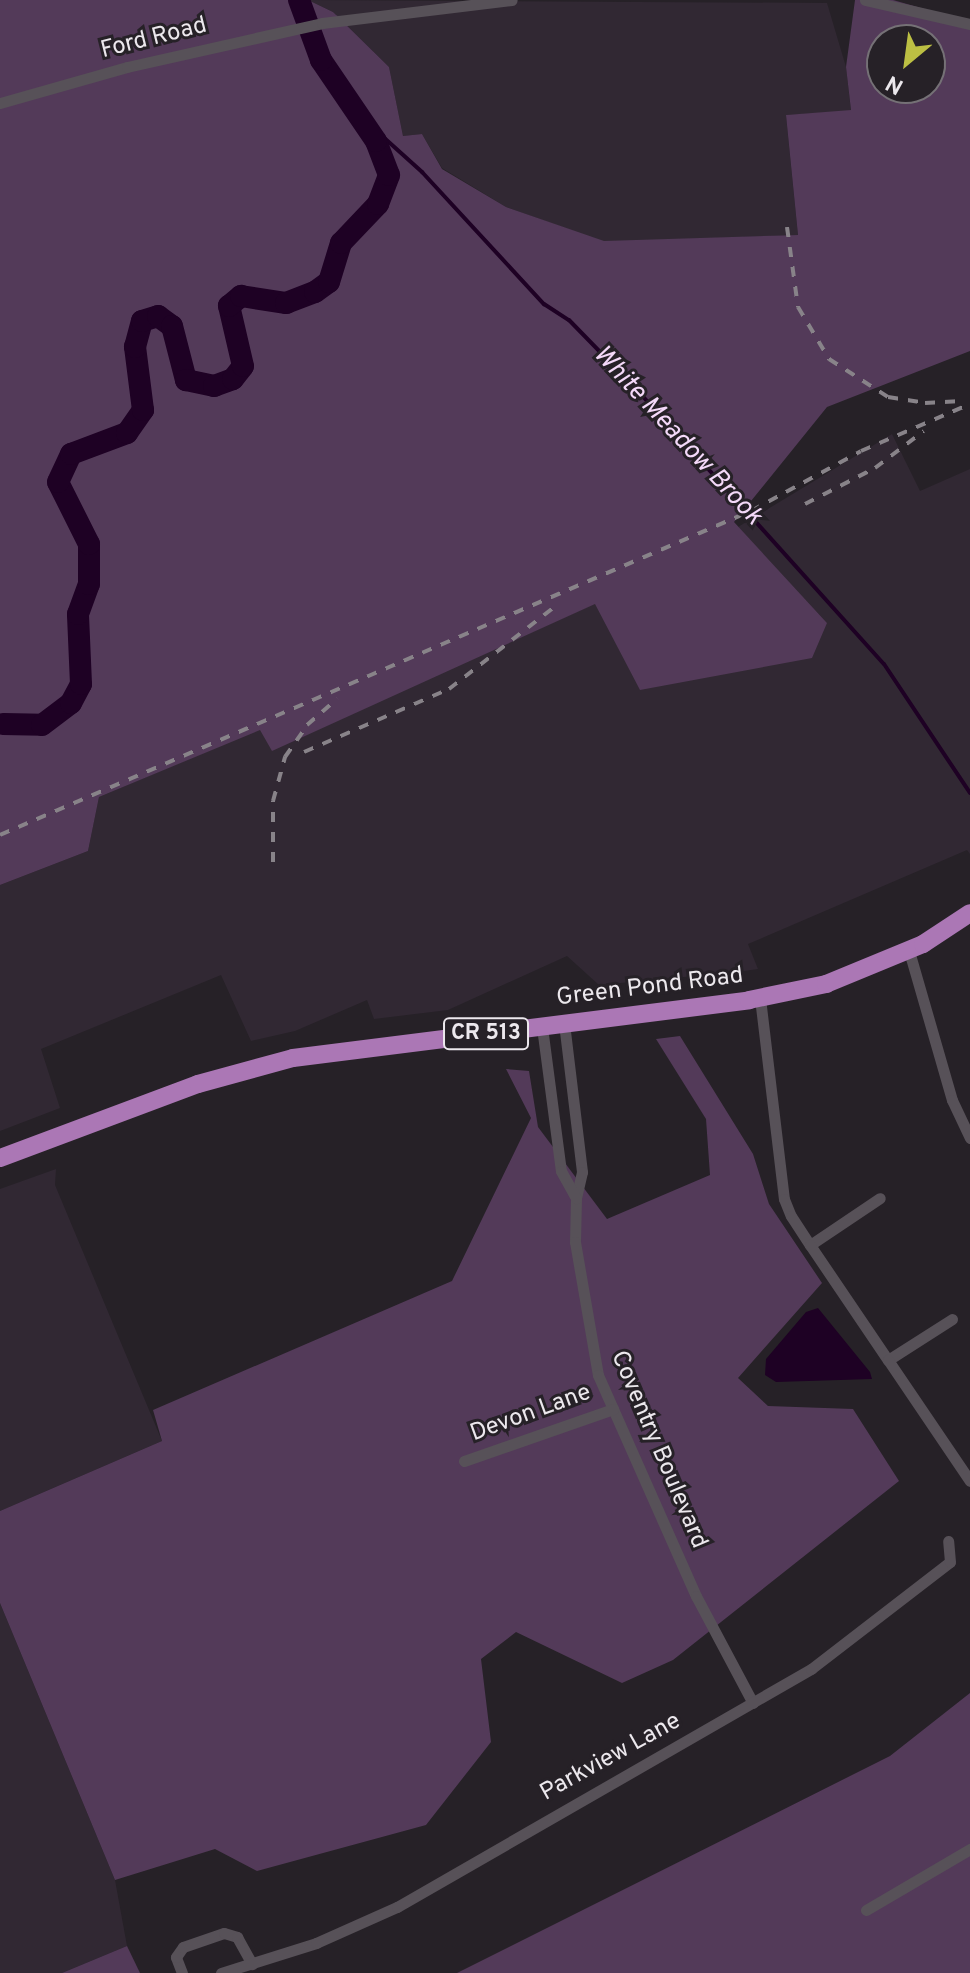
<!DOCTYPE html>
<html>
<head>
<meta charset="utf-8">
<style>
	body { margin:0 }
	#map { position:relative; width:970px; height:1973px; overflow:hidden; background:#262127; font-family:Overpass,sans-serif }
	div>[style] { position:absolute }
	.built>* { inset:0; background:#312833 }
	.green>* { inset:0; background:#533a59 }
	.water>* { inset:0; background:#1e0124 }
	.stream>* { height:4px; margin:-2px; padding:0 2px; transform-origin:2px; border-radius:2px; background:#1e0124 }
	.river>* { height:22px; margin:-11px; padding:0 11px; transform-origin:11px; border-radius:11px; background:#1e0124 }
	.street>* { height:11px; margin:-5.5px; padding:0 5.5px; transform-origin:5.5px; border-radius:5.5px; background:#575158 }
	.primary>* { height:18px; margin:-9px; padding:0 9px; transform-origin:9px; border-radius:9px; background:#ab77b5 }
	.rail>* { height:4px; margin-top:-2px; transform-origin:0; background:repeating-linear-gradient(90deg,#888389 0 10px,transparent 0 20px) }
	span { translate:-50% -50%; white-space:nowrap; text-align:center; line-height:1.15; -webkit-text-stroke:6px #262127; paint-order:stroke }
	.shield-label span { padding:2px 6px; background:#262127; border:2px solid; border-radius:6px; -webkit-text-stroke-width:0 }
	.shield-label { font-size:22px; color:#ece8ed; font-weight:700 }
	.street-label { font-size:24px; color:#ece8ed }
	.water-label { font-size:26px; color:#f4d9f9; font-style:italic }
	.north { position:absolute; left:866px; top:24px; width:80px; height:80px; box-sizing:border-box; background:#262127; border:2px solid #757176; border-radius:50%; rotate:209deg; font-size:22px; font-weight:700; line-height:32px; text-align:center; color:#ece8ed }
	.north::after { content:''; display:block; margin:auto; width:28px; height:36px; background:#bcbf43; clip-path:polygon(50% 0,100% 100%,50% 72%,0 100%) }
</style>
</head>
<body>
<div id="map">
	<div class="built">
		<i style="clip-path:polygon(308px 0,827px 3px,846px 67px,851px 111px,786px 115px,798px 235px,604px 242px,506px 207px,442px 168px,422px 134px,403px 136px,389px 67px,333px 12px)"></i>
		<i style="clip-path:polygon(892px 434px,920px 491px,970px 469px,970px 854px,967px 850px,748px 944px,758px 969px,737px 972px,599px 985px,567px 956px,448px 1010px,374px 1019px,367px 1000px,295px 1031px,251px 1041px,221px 975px,41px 1049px,60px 1108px,0 1131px,0 885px,88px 851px,99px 797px,260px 729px,272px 750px,596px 603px,827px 623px,738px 527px)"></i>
		<i style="clip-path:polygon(56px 1169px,55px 1185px,162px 1441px,0 1511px,0 1189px)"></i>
		<i style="clip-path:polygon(0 1603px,115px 1880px,127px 1946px,62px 1973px,0 1973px)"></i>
	</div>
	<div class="green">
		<i style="clip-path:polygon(evenodd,0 0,308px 0,333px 12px,389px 67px,403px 136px,422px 134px,442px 169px,506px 207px,604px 241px,798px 235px,786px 115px,851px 110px,846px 67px,855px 0,893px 0,970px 22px,970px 351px,827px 407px,734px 522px,827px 623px,812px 658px,640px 690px,595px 604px,272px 751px,260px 730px,99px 797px,88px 851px,0 885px,0 0,882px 40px,930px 40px,930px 88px,882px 88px,882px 40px)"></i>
		<i style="clip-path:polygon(680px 1036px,753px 1154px,769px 1204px,822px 1283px,738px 1378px,768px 1406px,853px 1409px,899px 1481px,673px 1660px,622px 1683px,516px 1632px,481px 1659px,491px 1742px,426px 1825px,257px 1871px,215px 1849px,115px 1880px,0 1603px,0 1511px,162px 1441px,153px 1410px,452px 1281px,531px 1118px,506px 1069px,529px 1071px,538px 1127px,607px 1219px,710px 1175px,706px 1119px,656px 1039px)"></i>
		<i style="clip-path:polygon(970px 1693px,970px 1973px,457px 1973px,890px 1756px)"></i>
		<i style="clip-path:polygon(127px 1946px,140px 1973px,62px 1973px)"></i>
	</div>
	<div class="water">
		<i style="clip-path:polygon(818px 1308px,870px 1372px,872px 1379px,776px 1382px,765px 1375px,766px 1359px,806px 1312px)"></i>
	</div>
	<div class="stream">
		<i style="left:351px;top:108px;width:96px;rotate:42deg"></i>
		<i style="left:422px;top:172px;width:180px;rotate:47.3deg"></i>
		<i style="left:544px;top:304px;width:30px;rotate:33deg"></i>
		<i style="left:569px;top:320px;width:99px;rotate:45.8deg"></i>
		<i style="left:638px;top:391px;width:367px;rotate:48deg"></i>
		<i style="left:884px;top:664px;width:155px;rotate:56.3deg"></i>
	</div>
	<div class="river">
		<i style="left:3px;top:724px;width:39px;rotate:1deg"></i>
		<i style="left:42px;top:725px;width:36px;rotate:-37deg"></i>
		<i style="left:71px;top:703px;width:21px;rotate:-62deg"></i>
		<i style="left:81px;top:684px;width:70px;rotate:-92.5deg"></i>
		<i style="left:78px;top:614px;width:32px;rotate:-70deg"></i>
		<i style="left:89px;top:584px;width:40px;rotate:-90deg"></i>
		<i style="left:89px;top:544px;width:69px;rotate:-116.6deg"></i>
		<i style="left:58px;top:482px;width:31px;rotate:-65deg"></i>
		<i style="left:71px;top:454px;width:60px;rotate:-20.6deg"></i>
		<i style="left:127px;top:433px;width:28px;rotate:-55deg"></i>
		<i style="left:143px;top:410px;width:64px;rotate:-97.2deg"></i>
		<i style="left:135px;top:347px;width:27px;rotate:-75deg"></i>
		<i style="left:142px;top:321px;width:17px;rotate:-17deg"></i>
		<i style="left:158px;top:316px;width:17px;rotate:36deg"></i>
		<i style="left:172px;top:326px;width:56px;rotate:75.5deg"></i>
		<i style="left:186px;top:380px;width:29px;rotate:12deg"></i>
		<i style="left:214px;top:386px;width:20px;rotate:-20deg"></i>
		<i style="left:233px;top:379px;width:16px;rotate:-52deg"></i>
		<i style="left:243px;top:366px;width:62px;rotate:-103.1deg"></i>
		<i style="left:229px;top:306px;width:16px;rotate:-40deg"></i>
		<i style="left:241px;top:296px;width:46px;rotate:8.8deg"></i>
		<i style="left:286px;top:303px;width:31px;rotate:-21deg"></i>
		<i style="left:315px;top:292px;width:17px;rotate:-36deg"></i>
		<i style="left:329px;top:282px;width:41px;rotate:-72.9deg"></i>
		<i style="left:341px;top:243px;width:54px;rotate:-46.5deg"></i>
		<i style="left:378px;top:204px;width:31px;rotate:-69deg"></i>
		<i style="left:389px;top:175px;width:36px;rotate:-111deg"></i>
		<i style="left:376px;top:141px;width:98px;rotate:-124.2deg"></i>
		<i style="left:321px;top:60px;width:64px;rotate:-110.1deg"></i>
	</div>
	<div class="street">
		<i style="left:865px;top:0;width:108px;rotate:12.9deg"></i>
		<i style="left:0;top:103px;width:132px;rotate:-15.8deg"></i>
		<i style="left:127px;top:67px;width:200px;rotate:-12.7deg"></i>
		<i style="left:322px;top:23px;width:191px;rotate:-6.9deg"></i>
		<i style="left:909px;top:951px;width:155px;rotate:73.9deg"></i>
		<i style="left:952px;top:1100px;width:42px;rotate:64.7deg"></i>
		<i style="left:760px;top:998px;width:202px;rotate:83.2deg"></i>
		<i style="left:784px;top:1199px;width:18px;rotate:68deg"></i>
		<i style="left:791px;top:1216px;width:35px;rotate:57deg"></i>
		<i style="left:810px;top:1245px;width:84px;rotate:-33.9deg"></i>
		<i style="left:564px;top:1023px;width:150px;rotate:83.1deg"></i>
		<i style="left:582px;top:1172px;width:27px;rotate:103deg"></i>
		<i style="left:576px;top:1198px;width:44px;rotate:91.3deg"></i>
		<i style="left:575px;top:1242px;width:135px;rotate:80.2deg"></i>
		<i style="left:598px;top:1375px;width:242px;rotate:66.1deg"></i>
		<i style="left:696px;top:1596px;width:121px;rotate:62deg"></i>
		<i style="left:542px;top:1027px;width:145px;rotate:82.5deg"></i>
		<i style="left:561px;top:1171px;width:31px;rotate:61deg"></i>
		<i style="left:810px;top:1245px;width:139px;rotate:55.9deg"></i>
		<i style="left:888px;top:1360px;width:76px;rotate:-32.6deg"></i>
		<i style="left:888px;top:1360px;width:146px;rotate:55.9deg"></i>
		<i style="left:464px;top:1461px;width:158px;rotate:-19.2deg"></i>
		<i style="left:866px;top:1910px;width:121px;rotate:-30.4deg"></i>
		<i style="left:182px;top:1973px;width:17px;rotate:-111deg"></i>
		<i style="left:176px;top:1957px;width:12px;rotate:-55deg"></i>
		<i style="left:183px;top:1947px;width:43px;rotate:-18.9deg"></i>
		<i style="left:224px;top:1933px;width:14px;rotate:17deg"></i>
		<i style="left:237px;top:1937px;width:31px;rotate:61deg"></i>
		<i style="left:221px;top:1973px;width:100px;rotate:-17.5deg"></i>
		<i style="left:316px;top:1943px;width:89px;rotate:-24deg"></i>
		<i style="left:397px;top:1907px;width:478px;rotate:-29.9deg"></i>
		<i style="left:811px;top:1669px;width:175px;rotate:-37.6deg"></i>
		<i style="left:950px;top:1562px;width:21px;rotate:-95deg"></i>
	</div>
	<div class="primary">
		<i style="left:0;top:1158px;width:211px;rotate:-20.5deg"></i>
		<i style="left:198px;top:1084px;width:98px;rotate:-15.3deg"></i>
		<i style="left:293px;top:1058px;width:460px;rotate:-7.2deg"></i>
		<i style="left:749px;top:1000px;width:79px;rotate:-11.7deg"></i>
		<i style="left:826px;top:984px;width:105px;rotate:-22.4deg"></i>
		<i style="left:923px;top:944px;width:56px;rotate:-33.4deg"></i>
	</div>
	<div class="rail">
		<i style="left:787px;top:227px;width:81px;rotate:82.2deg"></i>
		<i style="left:798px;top:307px;width:61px;rotate:59.2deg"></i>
		<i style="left:829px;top:359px;width:70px;rotate:32.8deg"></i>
		<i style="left:888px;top:397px;width:37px;rotate:9deg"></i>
		<i style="left:925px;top:403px;width:37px;rotate:-3deg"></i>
		<i style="left:805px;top:504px;width:79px;rotate:-27.2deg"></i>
		<i style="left:875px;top:468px;width:61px;rotate:-37.1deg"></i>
		<i style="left:304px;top:752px;width:158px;rotate:-23.5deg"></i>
		<i style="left:449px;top:689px;width:138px;rotate:-37.9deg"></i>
		<i style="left:0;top:835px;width:818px;rotate:-23.34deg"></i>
		<i style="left:751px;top:511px;width:125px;rotate:-28.6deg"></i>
		<i style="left:861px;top:451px;width:119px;rotate:-23.3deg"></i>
		<i style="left:273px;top:862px;width:61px;rotate:-90deg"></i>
		<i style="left:273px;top:801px;width:46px;rotate:-74.7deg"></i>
		<i style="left:285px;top:757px;width:39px;rotate:-55deg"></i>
		<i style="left:307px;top:725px;width:40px;rotate:-41deg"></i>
	</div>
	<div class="shield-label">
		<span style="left:486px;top:1034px">CR 513</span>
	</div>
	<div class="street-label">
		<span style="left:154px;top:39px;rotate:-14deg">Ford Road</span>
		<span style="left:650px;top:988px;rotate:-7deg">Green Pond Road</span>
		<span style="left:531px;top:1414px;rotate:-20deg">Devon Lane</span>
		<span style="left:658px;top:1450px;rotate:67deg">Coventry Boulevard</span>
		<span style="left:611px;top:1758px;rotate:-29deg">Parkview Lane</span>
	</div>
	<div class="water-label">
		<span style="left:677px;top:436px;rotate:47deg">White Meadow Brook</span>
	</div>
	<div class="north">N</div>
</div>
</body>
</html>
